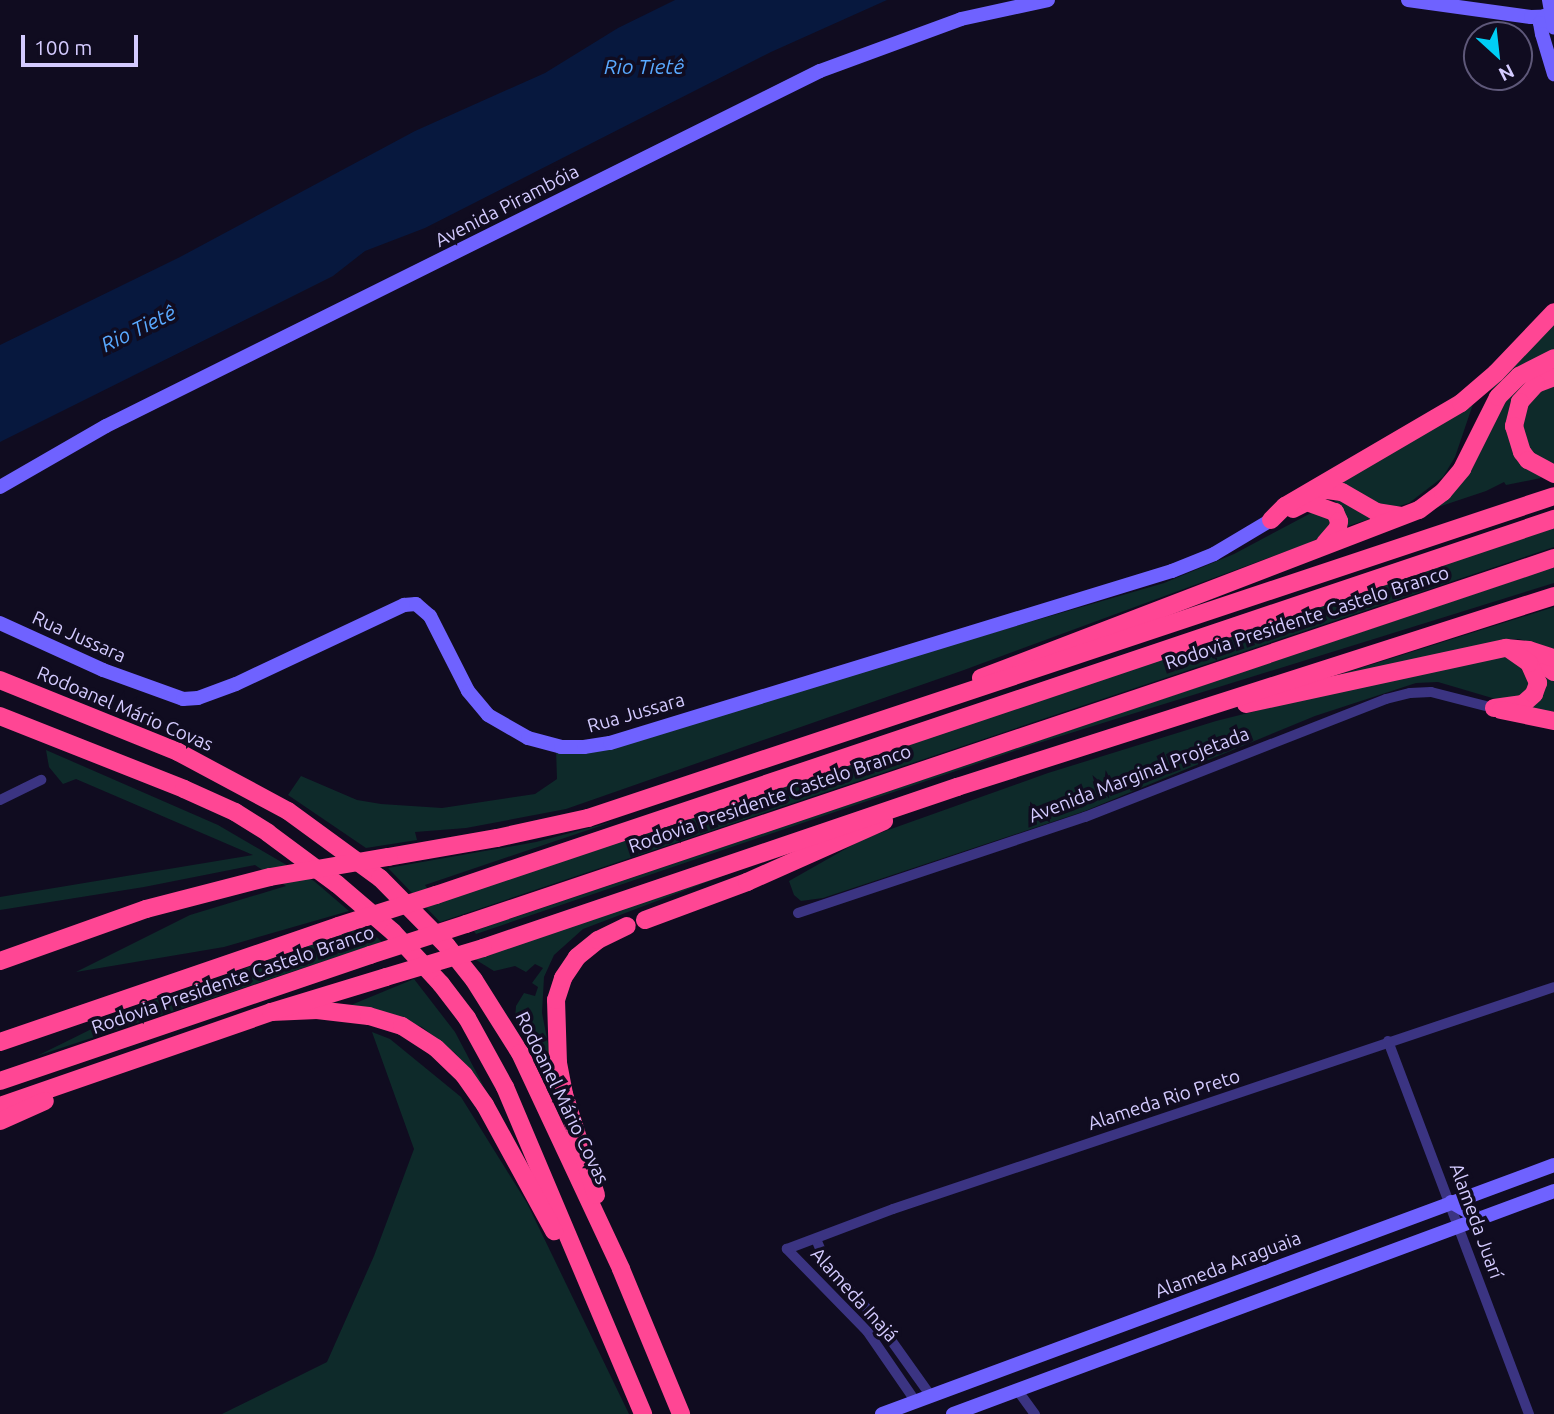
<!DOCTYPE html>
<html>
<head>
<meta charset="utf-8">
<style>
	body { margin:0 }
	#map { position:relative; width:1554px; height:1414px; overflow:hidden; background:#100c20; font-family:Ubuntu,sans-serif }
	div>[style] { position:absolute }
	.green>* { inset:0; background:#0e2a2a }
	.water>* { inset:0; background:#07183e }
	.street>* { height:10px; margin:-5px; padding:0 5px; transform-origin:5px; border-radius:5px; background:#3b3482 }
	.secondary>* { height:14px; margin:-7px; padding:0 7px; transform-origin:7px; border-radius:7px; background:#6f62ff }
	.highway>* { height:18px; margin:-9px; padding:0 9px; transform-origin:9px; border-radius:9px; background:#ff4694 }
	.secondary-bridge>* { height:14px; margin:-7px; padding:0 7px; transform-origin:7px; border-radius:7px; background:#6f62ff }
	.highway-bridge>* { height:18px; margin:-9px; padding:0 9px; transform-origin:9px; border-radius:9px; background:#ff4694 }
	span { translate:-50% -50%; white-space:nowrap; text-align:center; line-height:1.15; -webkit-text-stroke:7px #100c20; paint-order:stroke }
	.street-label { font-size:19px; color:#d4cbff }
	.water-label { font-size:21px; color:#59a9ff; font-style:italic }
	.north { position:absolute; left:1463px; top:21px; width:70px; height:70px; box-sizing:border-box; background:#100c20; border:2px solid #5e5879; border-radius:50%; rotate:153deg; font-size:19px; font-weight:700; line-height:28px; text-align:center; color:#d4cbff }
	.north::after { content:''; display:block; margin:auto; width:24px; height:32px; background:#00cff6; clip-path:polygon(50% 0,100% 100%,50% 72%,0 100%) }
	.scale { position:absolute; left:21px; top:35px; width:117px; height:32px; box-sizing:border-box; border:4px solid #d4cbff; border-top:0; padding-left:9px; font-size:21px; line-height:24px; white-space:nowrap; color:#d4cbff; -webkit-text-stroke:5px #100c20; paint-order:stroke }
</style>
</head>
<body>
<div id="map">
	<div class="green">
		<i style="clip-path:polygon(1554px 318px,1554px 350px,1536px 358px,1468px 446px,1493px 387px)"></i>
		<i style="clip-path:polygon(1554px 365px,1554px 373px,1512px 412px,1541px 478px,1506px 485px,1504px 482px,1486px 491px,1426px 511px,1451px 495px,1470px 473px,1501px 405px,1521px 382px)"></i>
		<i style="clip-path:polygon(1554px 382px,1554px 466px,1536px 458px,1528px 448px,1522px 424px,1530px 399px)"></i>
		<i style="clip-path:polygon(1473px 404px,1455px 457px,1443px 477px,1409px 503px,1393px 508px,1381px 508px,1337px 484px)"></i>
		<i style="clip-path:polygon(1329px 494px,1375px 517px,1345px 527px,1339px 506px)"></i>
		<i style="clip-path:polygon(1313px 512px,1333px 520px,1323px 536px,1309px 543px,964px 670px,566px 809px,466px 828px,415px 832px,417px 840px,366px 848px,288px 795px,301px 776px,357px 800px,381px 804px,442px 808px,535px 794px,557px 779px,556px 749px,582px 752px,1164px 583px,1234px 554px)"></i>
		<i style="clip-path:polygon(1554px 526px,1554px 547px,440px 922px,388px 868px,536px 842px,615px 821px,425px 885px,436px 902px)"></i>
		<i style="clip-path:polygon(1554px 567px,1554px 583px,1032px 745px,476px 934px,474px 931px)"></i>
		<i style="clip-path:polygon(1554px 607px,1554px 649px,1519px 639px,1502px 640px,1331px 680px,1329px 678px)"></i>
		<i style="clip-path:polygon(1486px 654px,1505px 655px,1531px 671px,1528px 696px,1499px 700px,1438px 682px,1416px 683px,1315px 716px,1085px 811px,823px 898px,801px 901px,794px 895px,789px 881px,863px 839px,1048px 773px,1216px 721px)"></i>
		<i style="clip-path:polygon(1539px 668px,1554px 674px,1554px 715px,1527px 707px)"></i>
		<i style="clip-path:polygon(46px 750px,218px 825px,314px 881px,349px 911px,224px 947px,76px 972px,190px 915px,286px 886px,255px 865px,144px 887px,0 910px,0 897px,253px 855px,76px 779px,63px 784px,49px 767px)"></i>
		<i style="clip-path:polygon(768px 859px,583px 929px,554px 955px,544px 977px,542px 1013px,559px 1099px,522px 1024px,515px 1019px,516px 1006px,524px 993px,535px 996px,538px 987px,532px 983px,543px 968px,535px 964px,526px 972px,515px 966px,494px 971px,473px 958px)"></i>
		<i style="clip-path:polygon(365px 926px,382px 942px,37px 1056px,136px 1007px)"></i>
		<i style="clip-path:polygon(414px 979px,455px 1032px,484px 1087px,455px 1053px,422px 1027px,373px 1008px,351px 1005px)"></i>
		<i style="clip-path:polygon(372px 1032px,390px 1039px,461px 1097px,527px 1203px,629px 1414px,222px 1414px,327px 1362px,374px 1256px,414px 1149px)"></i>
	</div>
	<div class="water">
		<i style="clip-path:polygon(675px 0,887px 0,771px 52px,425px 228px,365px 251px,333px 276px,0 442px,0 345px,180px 257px,415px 131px,545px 73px,618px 28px)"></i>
	</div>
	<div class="street">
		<i style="left:0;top:800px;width:46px;rotate:-26deg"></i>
		<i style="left:798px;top:913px;width:303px;rotate:-18.5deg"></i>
		<i style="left:1085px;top:817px;width:323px;rotate:-21.4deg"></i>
		<i style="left:1386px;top:699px;width:25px;rotate:-14deg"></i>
		<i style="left:1410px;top:693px;width:21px;rotate:-3deg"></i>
		<i style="left:1431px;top:692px;width:65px;rotate:14.3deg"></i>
		<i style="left:1388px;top:1041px;width:399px;rotate:69.3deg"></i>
		<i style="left:816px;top:1239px;width:26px;rotate:67deg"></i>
		<i style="left:826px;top:1263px;width:75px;rotate:48.2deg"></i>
		<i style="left:876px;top:1319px;width:95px;rotate:54.5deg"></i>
		<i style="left:1018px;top:1391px;width:29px;rotate:54deg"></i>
		<i style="left:916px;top:1402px;width:86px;rotate:-124.6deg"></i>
		<i style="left:867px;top:1331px;width:115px;rotate:-134.3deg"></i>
		<i style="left:787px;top:1249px;width:113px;rotate:-20.7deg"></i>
		<i style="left:893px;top:1209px;width:697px;rotate:-18.56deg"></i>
	</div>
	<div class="secondary">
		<i style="left:1408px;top:0;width:124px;rotate:7.9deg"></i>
		<i style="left:1531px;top:17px;width:23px;rotate:-2deg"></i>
		<i style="left:1544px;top:16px;width:8px;rotate:120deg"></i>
		<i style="left:1540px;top:23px;width:11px;rotate:80deg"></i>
		<i style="left:1542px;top:34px;width:42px;rotate:73.3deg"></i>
		<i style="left:0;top:487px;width:122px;rotate:-29.9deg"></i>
		<i style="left:106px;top:426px;width:797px;rotate:-26.44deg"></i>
		<i style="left:820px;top:71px;width:150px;rotate:-20.2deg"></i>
		<i style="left:961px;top:19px;width:89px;rotate:-12.3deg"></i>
		<i style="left:0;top:623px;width:113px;rotate:24.5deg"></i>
		<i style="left:103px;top:670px;width:85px;rotate:19.9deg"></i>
		<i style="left:183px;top:699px;width:15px;rotate:-4deg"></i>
		<i style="left:198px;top:698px;width:40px;rotate:-20.2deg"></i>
		<i style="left:236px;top:684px;width:186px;rotate:-25.2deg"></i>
		<i style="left:404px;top:605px;width:12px;rotate:-5deg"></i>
		<i style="left:416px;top:604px;width:18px;rotate:41deg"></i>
		<i style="left:430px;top:616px;width:84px;rotate:63.1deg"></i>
		<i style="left:468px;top:691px;width:31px;rotate:50deg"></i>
		<i style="left:488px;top:715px;width:46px;rotate:29.9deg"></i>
		<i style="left:528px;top:738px;width:34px;rotate:15deg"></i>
		<i style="left:561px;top:747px;width:23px"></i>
		<i style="left:584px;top:747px;width:26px;rotate:-9deg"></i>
		<i style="left:610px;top:743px;width:588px;rotate:-17.02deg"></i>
		<i style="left:1172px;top:571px;width:45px;rotate:-22deg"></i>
		<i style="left:1214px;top:554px;width:66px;rotate:-30.8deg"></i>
		<i style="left:1451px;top:1202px;width:34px;rotate:30deg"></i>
		<i style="left:882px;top:1414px;width:717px;rotate:-20.33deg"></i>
		<i style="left:953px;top:1414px;width:641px;rotate:-20.36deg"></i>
	</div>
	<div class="highway">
		<i style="left:1554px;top:377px;width:19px;rotate:159deg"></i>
		<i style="left:1536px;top:384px;width:24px;rotate:132deg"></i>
		<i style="left:1520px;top:402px;width:25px;rotate:104deg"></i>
		<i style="left:1514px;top:426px;width:27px;rotate:73deg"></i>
		<i style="left:1522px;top:452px;width:10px;rotate:53deg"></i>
		<i style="left:1528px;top:460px;width:30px;rotate:28deg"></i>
		<i style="left:1311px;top:493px;width:16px;rotate:-11deg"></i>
		<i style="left:1327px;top:490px;width:15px;rotate:8deg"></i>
		<i style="left:1342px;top:492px;width:39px;rotate:30deg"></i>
		<i style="left:1376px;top:512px;width:24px;rotate:9deg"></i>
		<i style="left:1293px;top:509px;width:16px;rotate:-27deg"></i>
		<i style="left:1307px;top:502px;width:30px;rotate:20deg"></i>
		<i style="left:1335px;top:512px;width:10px;rotate:66deg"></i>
		<i style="left:1339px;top:521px;width:7px;rotate:98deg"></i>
		<i style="left:1338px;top:528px;width:20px;rotate:131deg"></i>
		<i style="left:1271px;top:520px;width:20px;rotate:-45deg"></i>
		<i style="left:1285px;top:506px;width:204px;rotate:-30.3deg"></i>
		<i style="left:1461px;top:403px;width:46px;rotate:-40.6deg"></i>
		<i style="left:1496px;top:373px;width:84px;rotate:-46.4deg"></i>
		<i style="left:1531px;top:656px;width:28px;rotate:35deg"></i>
		<i style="left:981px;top:678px;width:469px;rotate:-21deg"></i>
		<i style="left:1419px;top:510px;width:30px;rotate:-37deg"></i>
		<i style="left:1443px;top:492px;width:30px;rotate:-50deg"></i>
		<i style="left:1462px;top:469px;width:80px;rotate:-63.4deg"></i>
		<i style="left:1498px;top:397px;width:30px;rotate:-45deg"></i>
		<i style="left:1519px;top:376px;width:39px;rotate:-27deg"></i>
		<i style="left:0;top:680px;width:192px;rotate:22deg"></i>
		<i style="left:178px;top:752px;width:125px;rotate:28.2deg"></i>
		<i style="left:288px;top:811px;width:114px;rotate:36.1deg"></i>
		<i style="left:380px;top:878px;width:95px;rotate:45.4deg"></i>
		<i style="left:447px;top:946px;width:43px;rotate:51.5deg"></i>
		<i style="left:474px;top:980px;width:86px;rotate:57.8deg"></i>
		<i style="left:520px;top:1053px;width:238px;rotate:64.9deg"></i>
		<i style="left:621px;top:1269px;width:157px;rotate:67.5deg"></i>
		<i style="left:1246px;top:704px;width:266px;rotate:-12.2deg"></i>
		<i style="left:1506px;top:648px;width:23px;rotate:5deg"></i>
		<i style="left:1529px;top:650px;width:26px;rotate:18deg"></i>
		<i style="left:1494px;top:708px;width:29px;rotate:-8deg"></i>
		<i style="left:1523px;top:704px;width:15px;rotate:-42deg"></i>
		<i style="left:1534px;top:694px;width:12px;rotate:-70deg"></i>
		<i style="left:1538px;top:683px;width:22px;rotate:-114deg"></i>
		<i style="left:1529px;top:663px;width:24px;rotate:-145deg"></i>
		<i style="left:1501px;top:710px;width:54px;rotate:11.7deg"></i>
		<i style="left:0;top:716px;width:198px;rotate:21.6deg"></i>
		<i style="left:184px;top:789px;width:56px;rotate:24.3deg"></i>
		<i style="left:235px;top:812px;width:39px;rotate:32deg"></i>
		<i style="left:268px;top:833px;width:86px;rotate:36.5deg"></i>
		<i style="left:337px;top:884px;width:74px;rotate:40.6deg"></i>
		<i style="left:393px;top:932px;width:71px;rotate:47.3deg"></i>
		<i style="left:441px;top:984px;width:43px;rotate:52.6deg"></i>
		<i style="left:467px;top:1018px;width:79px;rotate:61.2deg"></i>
		<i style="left:505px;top:1087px;width:355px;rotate:67.1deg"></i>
		<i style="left:388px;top:857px;width:111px;rotate:-9.9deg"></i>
		<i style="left:497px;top:838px;width:93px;rotate:-12.4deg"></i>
		<i style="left:588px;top:818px;width:1018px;rotate:-18.43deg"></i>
		<i style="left:436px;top:895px;width:1180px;rotate:-18.59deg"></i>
		<i style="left:645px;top:920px;width:109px;rotate:-20.4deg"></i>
		<i style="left:747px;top:882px;width:150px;rotate:-24deg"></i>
		<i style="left:466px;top:924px;width:1148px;rotate:-18.59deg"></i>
		<i style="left:483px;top:948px;width:501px;rotate:-18.76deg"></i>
		<i style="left:957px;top:787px;width:627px;rotate:-17.74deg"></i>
		<i style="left:0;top:961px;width:155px;rotate:-19.6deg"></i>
		<i style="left:146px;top:909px;width:128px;rotate:-14.5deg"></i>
		<i style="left:271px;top:1012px;width:46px;rotate:-2.5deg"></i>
		<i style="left:317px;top:1010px;width:52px;rotate:6.6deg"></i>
		<i style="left:369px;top:1016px;width:34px;rotate:17deg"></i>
		<i style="left:402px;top:1026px;width:40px;rotate:32.9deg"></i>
		<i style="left:436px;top:1048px;width:39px;rotate:44deg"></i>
		<i style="left:464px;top:1075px;width:37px;rotate:55deg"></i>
		<i style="left:485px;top:1105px;width:144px;rotate:61.3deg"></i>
		<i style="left:0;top:1042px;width:357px;rotate:-18.9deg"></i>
		<i style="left:0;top:1081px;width:391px;rotate:-18.8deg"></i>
		<i style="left:0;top:1106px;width:287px;rotate:-19.1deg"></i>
		<i style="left:271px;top:1012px;width:120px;rotate:-16.9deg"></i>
		<i style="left:0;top:1121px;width:49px;rotate:-24deg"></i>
		<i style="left:596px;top:1195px;width:106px;rotate:-107.6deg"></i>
		<i style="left:564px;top:1094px;width:32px;rotate:-101deg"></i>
		<i style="left:558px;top:1063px;width:63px;rotate:-91.8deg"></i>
		<i style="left:556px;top:1000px;width:23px;rotate:-72deg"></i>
		<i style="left:563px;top:978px;width:25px;rotate:-56deg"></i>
		<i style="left:577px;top:957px;width:27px;rotate:-39deg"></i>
		<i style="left:598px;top:940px;width:32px;rotate:-26deg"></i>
	</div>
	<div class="secondary-bridge">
		<i style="left:1549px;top:0;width:28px;rotate:80deg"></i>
	</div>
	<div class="highway-bridge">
		<i style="left:270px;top:877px;width:120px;rotate:-9.6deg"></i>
		<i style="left:338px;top:926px;width:103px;rotate:-17.6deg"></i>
		<i style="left:370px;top:955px;width:101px;rotate:-17.9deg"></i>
		<i style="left:386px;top:977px;width:101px;rotate:-16.6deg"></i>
	</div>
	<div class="street-label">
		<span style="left:507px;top:206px;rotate:-27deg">Avenida Pirambóia</span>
		<span style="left:1307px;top:618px;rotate:-18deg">Rodovia Presidente Castelo Branco</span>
		<span style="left:79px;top:637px;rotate:24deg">Rua Jussara</span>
		<span style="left:125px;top:709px;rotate:23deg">Rodoanel Mário Covas</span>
		<span style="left:636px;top:713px;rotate:-16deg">Rua Jussara</span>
		<span style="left:1139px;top:775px;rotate:-21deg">Avenida Marginal Projetada</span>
		<span style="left:770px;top:799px;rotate:-19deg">Rodovia Presidente Castelo Branco</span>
		<span style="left:233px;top:980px;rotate:-19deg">Rodovia Presidente Castelo Branco</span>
		<span style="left:562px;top:1098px;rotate:64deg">Rodoanel Mário Covas</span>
		<span style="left:1164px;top:1100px;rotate:-18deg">Alameda Rio Preto</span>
		<span style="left:1476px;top:1221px;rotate:70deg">Alameda Juarí</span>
		<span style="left:1228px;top:1265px;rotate:-21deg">Alameda Araguaia</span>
		<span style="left:854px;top:1295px;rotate:48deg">Alameda Inajá</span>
	</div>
	<div class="water-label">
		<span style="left:644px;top:66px">Rio Tietê</span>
		<span style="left:138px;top:328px;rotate:-26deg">Rio Tietê</span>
	</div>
	<div class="north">N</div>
	<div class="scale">100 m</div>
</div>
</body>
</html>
